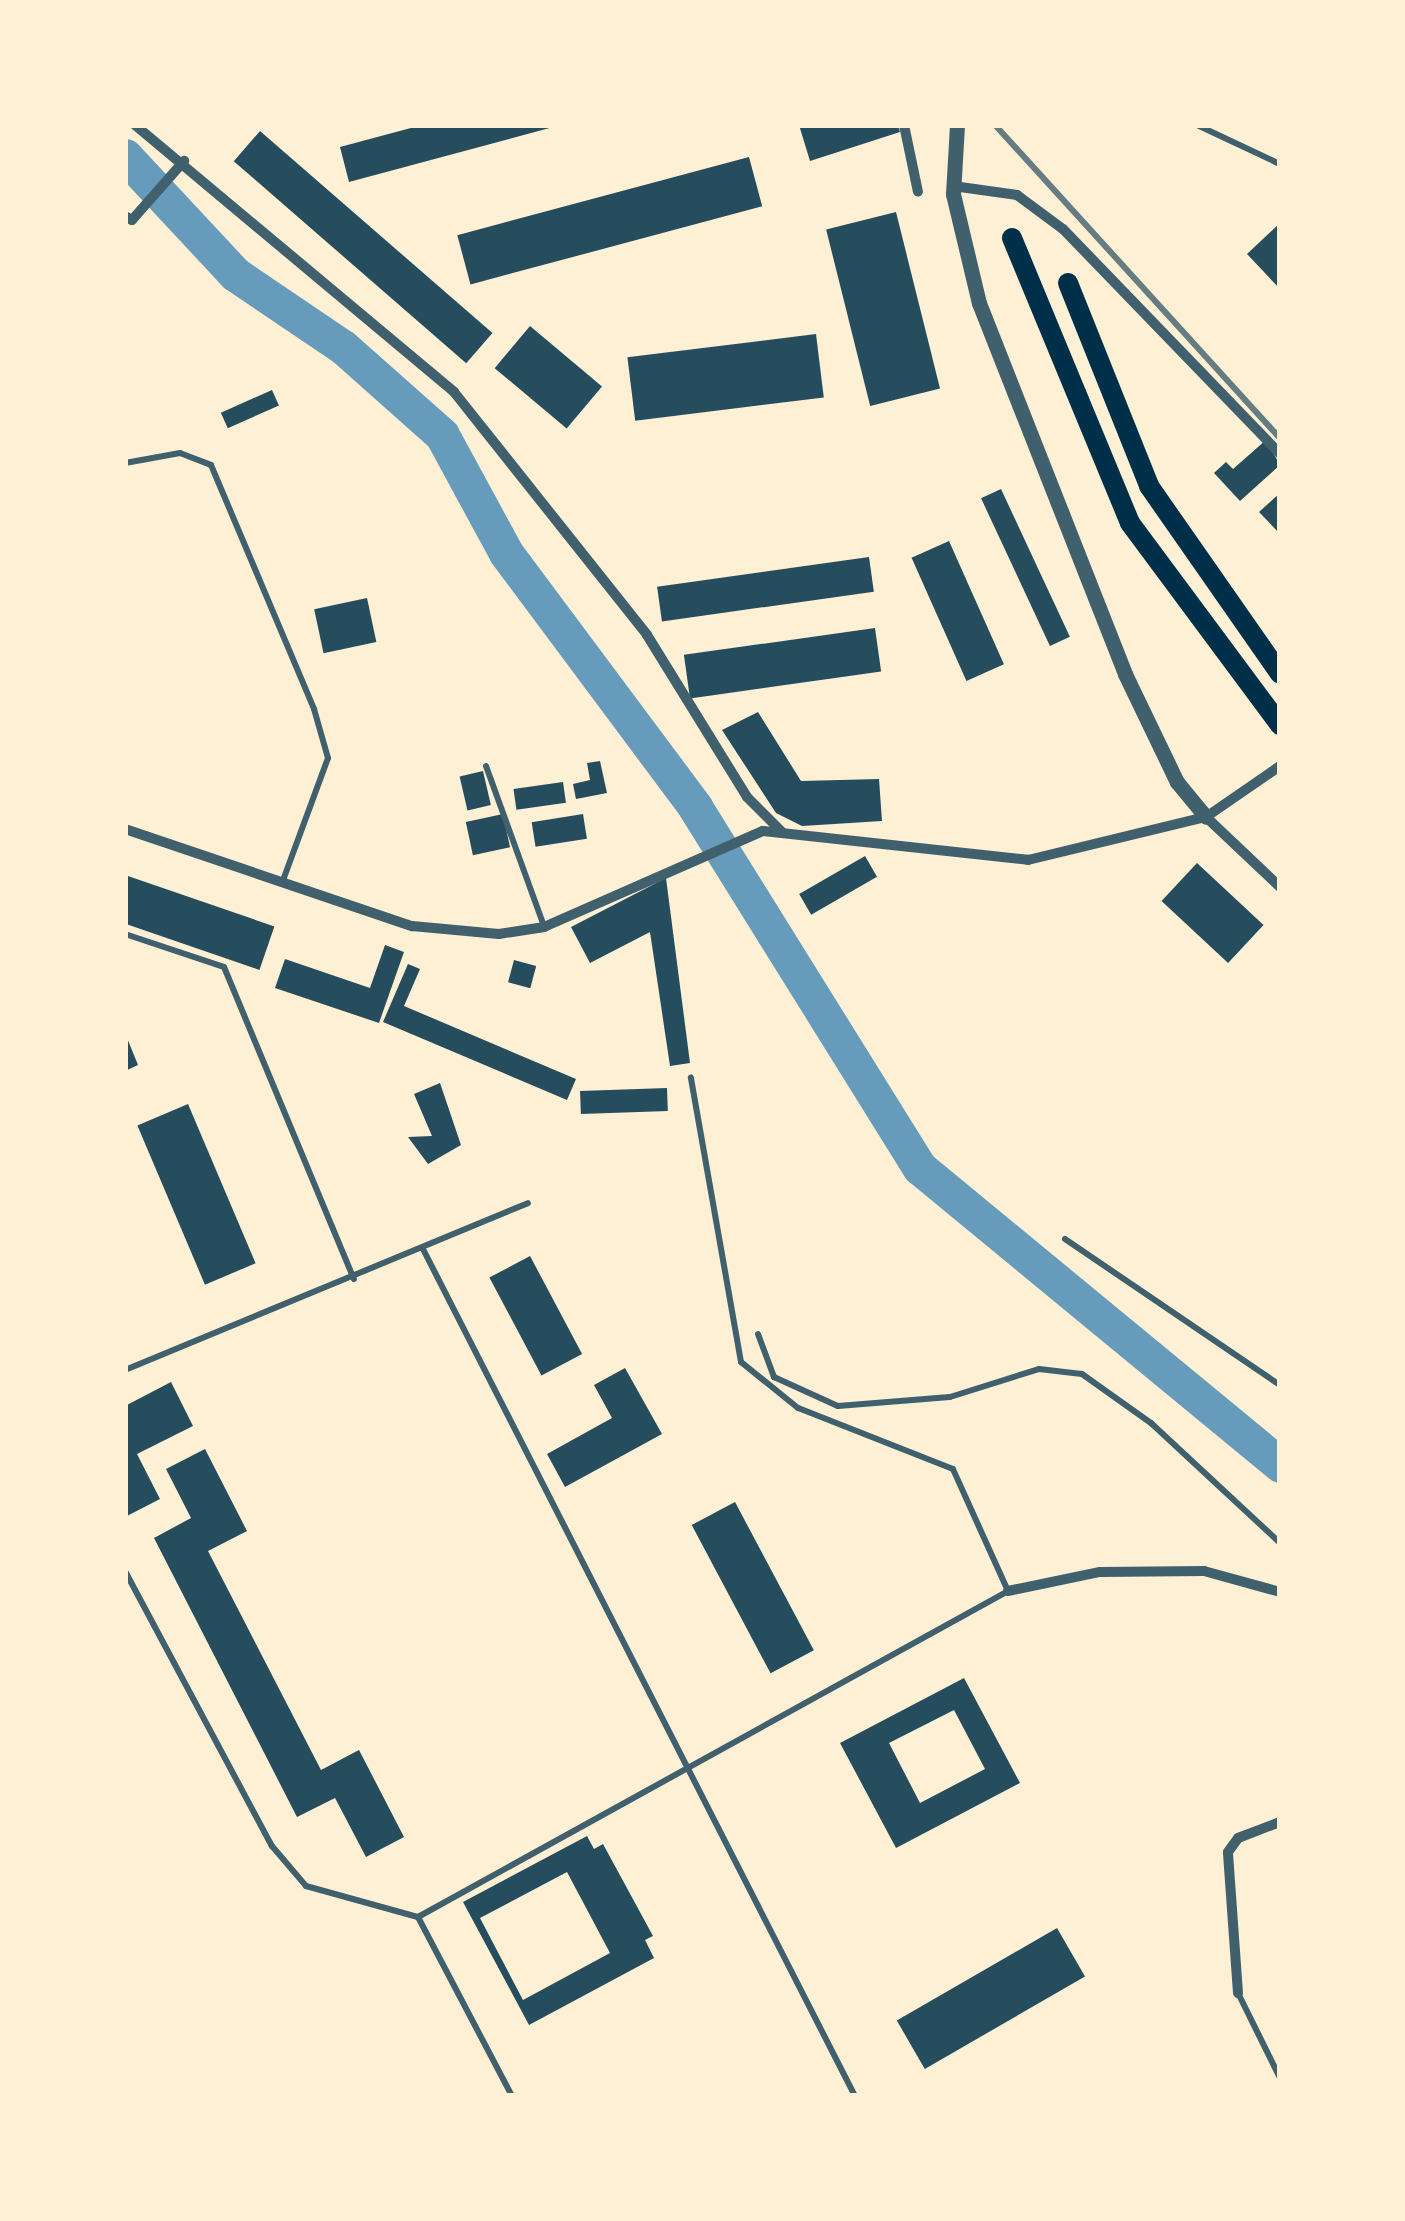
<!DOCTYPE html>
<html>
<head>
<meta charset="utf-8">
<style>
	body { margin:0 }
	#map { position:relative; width:1405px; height:2221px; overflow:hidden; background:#fdf0d5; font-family:Spectral,serif }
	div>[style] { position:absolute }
	.river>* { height:35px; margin:-17.5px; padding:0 17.5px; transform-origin:17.5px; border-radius:17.5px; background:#669bbc }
	.building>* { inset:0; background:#264d5e; transform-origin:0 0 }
	.service>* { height:6px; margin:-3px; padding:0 3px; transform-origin:3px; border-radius:3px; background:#3f606c }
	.minor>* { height:10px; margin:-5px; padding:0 5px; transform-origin:5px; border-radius:5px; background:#3f606c }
	.tertiary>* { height:15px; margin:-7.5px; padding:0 7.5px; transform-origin:7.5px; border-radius:7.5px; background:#3f606c }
	.trunk>* { height:20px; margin:-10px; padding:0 10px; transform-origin:10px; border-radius:10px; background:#003049 }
	.rail>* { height:6px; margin:-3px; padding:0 3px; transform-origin:3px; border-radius:3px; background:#657d81 }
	span { translate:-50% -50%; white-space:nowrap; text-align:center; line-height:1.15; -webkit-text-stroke:10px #fdf0d5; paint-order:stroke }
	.frame { position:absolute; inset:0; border:128px solid #fdf0d5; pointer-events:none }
</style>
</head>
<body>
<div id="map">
	<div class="river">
		<i style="left:125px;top:156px;width:161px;rotate:47deg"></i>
		<i style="left:235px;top:274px;width:130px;rotate:34.1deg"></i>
		<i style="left:343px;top:347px;width:132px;rotate:41.6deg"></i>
		<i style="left:442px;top:435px;width:134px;rotate:61.5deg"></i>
		<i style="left:506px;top:553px;width:317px;rotate:53.3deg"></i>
		<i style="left:695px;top:807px;width:425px;rotate:58.1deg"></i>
		<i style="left:920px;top:1168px;width:467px;rotate:39.5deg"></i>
	</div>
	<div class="building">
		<i style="clip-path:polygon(422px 125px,557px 125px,557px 126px,349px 182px,340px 147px)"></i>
		<i style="clip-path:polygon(799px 125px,898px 125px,900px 132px,810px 161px)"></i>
		<i style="left:260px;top:131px;width:308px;height:40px;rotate:41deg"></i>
		<i style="left:749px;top:157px;width:51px;height:302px;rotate:75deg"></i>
		<i style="left:896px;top:212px;width:182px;height:72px;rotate:76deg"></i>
		<i style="clip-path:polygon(1280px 223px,1280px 289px,1247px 254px)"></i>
		<i style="left:530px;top:326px;width:94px;height:55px;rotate:40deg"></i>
		<i style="left:816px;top:334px;width:64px;height:190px;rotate:83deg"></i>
		<i style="left:272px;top:390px;width:17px;height:56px;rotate:66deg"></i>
		<i style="clip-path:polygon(1266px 440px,1280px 465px,1240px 501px,1214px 473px,1226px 462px,1233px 469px)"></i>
		<i style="left:1001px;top:489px;width:163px;height:22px;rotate:65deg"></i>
		<i style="clip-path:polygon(1280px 493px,1280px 534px,1259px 512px)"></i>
		<i style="left:949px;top:541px;width:135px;height:41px;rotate:66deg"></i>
		<i style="left:869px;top:557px;width:35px;height:214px;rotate:82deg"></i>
		<i style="left:367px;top:598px;width:45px;height:54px;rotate:78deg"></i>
		<i style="left:875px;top:628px;width:44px;height:193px;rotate:82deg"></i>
		<i style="clip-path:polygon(758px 712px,801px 781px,879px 779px,882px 821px,802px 826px,776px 813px,722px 730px)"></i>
		<i style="clip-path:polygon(600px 761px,607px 793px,576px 799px,573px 784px,590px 780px,587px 763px)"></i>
		<i style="left:483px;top:771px;width:35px;height:24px;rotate:77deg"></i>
		<i style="left:563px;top:782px;width:21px;height:50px;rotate:82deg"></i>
		<i style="left:503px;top:814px;width:34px;height:38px;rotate:78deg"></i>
		<i style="left:583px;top:814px;width:25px;height:52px;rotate:81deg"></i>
		<i style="left:865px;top:856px;width:24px;height:76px;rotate:60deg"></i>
		<i style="left:1197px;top:863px;width:91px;height:52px;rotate:43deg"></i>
		<i style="left:125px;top:875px;width:158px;height:46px;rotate:19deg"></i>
		<i style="clip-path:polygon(666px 878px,690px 1063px,670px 1066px,650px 932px,590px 963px,571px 927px)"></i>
		<i style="clip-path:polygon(385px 945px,404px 952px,379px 1023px,275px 988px,285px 959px,370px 988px)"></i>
		<i style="left:514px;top:960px;width:23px;height:23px;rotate:15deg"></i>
		<i style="clip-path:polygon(408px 964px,420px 969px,404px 1006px,576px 1079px,567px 1100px,383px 1022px)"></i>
		<i style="clip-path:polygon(125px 1033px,138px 1065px,125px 1071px)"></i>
		<i style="clip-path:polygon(440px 1083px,461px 1145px,428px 1164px,408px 1137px,432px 1136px,414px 1094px)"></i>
		<i style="left:667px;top:1088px;width:23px;height:87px;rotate:88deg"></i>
		<i style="left:188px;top:1104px;width:173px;height:55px;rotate:67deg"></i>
		<i style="left:530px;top:1256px;width:111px;height:46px;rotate:62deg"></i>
		<i style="clip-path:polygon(625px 1368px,662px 1434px,565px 1487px,547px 1454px,612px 1418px,594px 1385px)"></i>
		<i style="clip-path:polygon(171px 1382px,193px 1426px,137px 1454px,160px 1499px,125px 1517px,125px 1406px)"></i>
		<i style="clip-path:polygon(205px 1449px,247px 1531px,208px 1551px,321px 1770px,359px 1750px,404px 1837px,366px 1857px,335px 1798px,297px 1817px,154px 1538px,191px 1518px,166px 1469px)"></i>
		<i style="left:735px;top:1502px;width:168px;height:49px;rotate:62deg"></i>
		<i style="clip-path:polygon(evenodd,964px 1678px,1020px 1783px,896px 1848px,840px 1743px,964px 1678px,954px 1710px,985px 1769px,920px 1803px,889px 1743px,954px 1710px)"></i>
		<i style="clip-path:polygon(evenodd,587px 1836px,594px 1849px,603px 1844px,653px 1936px,645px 1940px,654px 1958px,529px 2025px,463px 1902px,587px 1836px,567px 1872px,610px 1953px,523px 2000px,480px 1918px,567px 1872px)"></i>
		<i style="left:1057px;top:1928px;width:56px;height:185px;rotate:60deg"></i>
	</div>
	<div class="service">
		<i style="left:1197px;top:125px;width:92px;rotate:25.2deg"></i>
		<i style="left:125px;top:463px;width:56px;rotate:-10.3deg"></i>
		<i style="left:180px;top:453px;width:33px;rotate:21deg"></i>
		<i style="left:211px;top:465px;width:265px;rotate:67.1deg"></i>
		<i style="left:314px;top:709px;width:51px;rotate:74.1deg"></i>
		<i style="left:328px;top:758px;width:130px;rotate:110.2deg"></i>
		<i style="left:486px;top:766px;width:170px;rotate:70.1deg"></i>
		<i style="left:125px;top:934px;width:104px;rotate:18.4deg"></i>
		<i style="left:224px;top:967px;width:338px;rotate:67.4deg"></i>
		<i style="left:1065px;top:1239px;width:260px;rotate:34.2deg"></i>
		<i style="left:423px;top:1249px;width:951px;rotate:62.98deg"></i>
		<i style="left:758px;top:1334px;width:46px;rotate:69.6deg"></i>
		<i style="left:774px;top:1377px;width:70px;rotate:24.4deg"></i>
		<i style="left:838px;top:1406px;width:112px;rotate:-4.6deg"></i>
		<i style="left:950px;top:1397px;width:93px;rotate:-17.5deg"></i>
		<i style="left:1039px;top:1369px;width:43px;rotate:6.6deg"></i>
		<i style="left:1082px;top:1374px;width:85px;rotate:35.4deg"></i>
		<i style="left:1151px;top:1423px;width:176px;rotate:42.9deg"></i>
		<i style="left:125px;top:1370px;width:436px;rotate:-22.5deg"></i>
		<i style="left:125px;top:1571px;width:312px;rotate:61.9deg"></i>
		<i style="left:272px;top:1846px;width:52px;rotate:49.6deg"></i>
		<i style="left:306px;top:1886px;width:116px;rotate:15.5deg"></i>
		<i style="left:418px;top:1917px;width:674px;rotate:-28.92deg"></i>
		<i style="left:1008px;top:1591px;width:134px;rotate:-114.3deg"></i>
		<i style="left:953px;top:1469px;width:167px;rotate:-158.5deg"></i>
		<i style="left:798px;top:1408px;width:73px;rotate:-141.1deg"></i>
		<i style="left:741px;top:1362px;width:289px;rotate:-100deg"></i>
		<i style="left:418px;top:1917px;width:202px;rotate:62.3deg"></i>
		<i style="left:1238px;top:1993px;width:95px;rotate:63.7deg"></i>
	</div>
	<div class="minor">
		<i style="left:135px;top:125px;width:416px;rotate:39.9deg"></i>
		<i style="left:454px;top:392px;width:310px;rotate:51.5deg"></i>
		<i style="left:647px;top:635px;width:190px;rotate:58.3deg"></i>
		<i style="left:747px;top:797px;width:48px;rotate:45deg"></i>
		<i style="left:904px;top:125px;width:68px;rotate:78.2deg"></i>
		<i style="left:953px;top:186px;width:65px;rotate:8deg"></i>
		<i style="left:1017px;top:195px;width:57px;rotate:36.5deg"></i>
		<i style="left:1063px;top:229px;width:313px;rotate:46deg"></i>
		<i style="left:125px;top:216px;width:8px;rotate:30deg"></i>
		<i style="left:132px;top:220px;width:79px;rotate:-48.6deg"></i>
		<i style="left:1206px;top:817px;width:102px;rotate:43.4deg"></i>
		<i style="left:125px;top:829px;width:303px;rotate:18.7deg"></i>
		<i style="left:412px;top:926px;width:87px;rotate:5.3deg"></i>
		<i style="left:499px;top:934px;width:46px;rotate:-8.8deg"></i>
		<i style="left:544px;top:927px;width:239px;rotate:-23.7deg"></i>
		<i style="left:763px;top:831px;width:267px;rotate:6.2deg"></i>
		<i style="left:1028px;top:860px;width:183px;rotate:-13.6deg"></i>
		<i style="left:1206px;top:817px;width:90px;rotate:-34.6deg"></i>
		<i style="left:1008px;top:1591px;width:94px;rotate:-11.7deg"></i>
		<i style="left:1100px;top:1572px;width:104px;rotate:-0.6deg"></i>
		<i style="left:1204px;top:1571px;width:79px;rotate:15.4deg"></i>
		<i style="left:1238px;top:1993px;width:141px;rotate:-94.1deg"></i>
		<i style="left:1228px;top:1852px;width:17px;rotate:-54deg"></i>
		<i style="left:1238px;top:1838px;width:45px;rotate:-20.9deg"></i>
	</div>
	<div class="tertiary">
		<i style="left:957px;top:125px;width:69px;rotate:93.3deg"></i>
		<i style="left:953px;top:194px;width:112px;rotate:76.6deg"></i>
		<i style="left:979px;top:303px;width:399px;rotate:68.5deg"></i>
		<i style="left:1125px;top:674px;width:120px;rotate:64.3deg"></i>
		<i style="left:1177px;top:782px;width:45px;rotate:50.4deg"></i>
	</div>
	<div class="trunk">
		<i style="left:1012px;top:238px;width:308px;rotate:67.5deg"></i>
		<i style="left:1130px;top:523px;width:252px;rotate:53.4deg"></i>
		<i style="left:1068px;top:283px;width:219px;rotate:68.2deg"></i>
		<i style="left:1149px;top:486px;width:229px;rotate:55.1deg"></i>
	</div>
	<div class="rail">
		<i style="left:995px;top:125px;width:423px;rotate:47.7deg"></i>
	</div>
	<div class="frame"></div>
</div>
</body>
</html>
